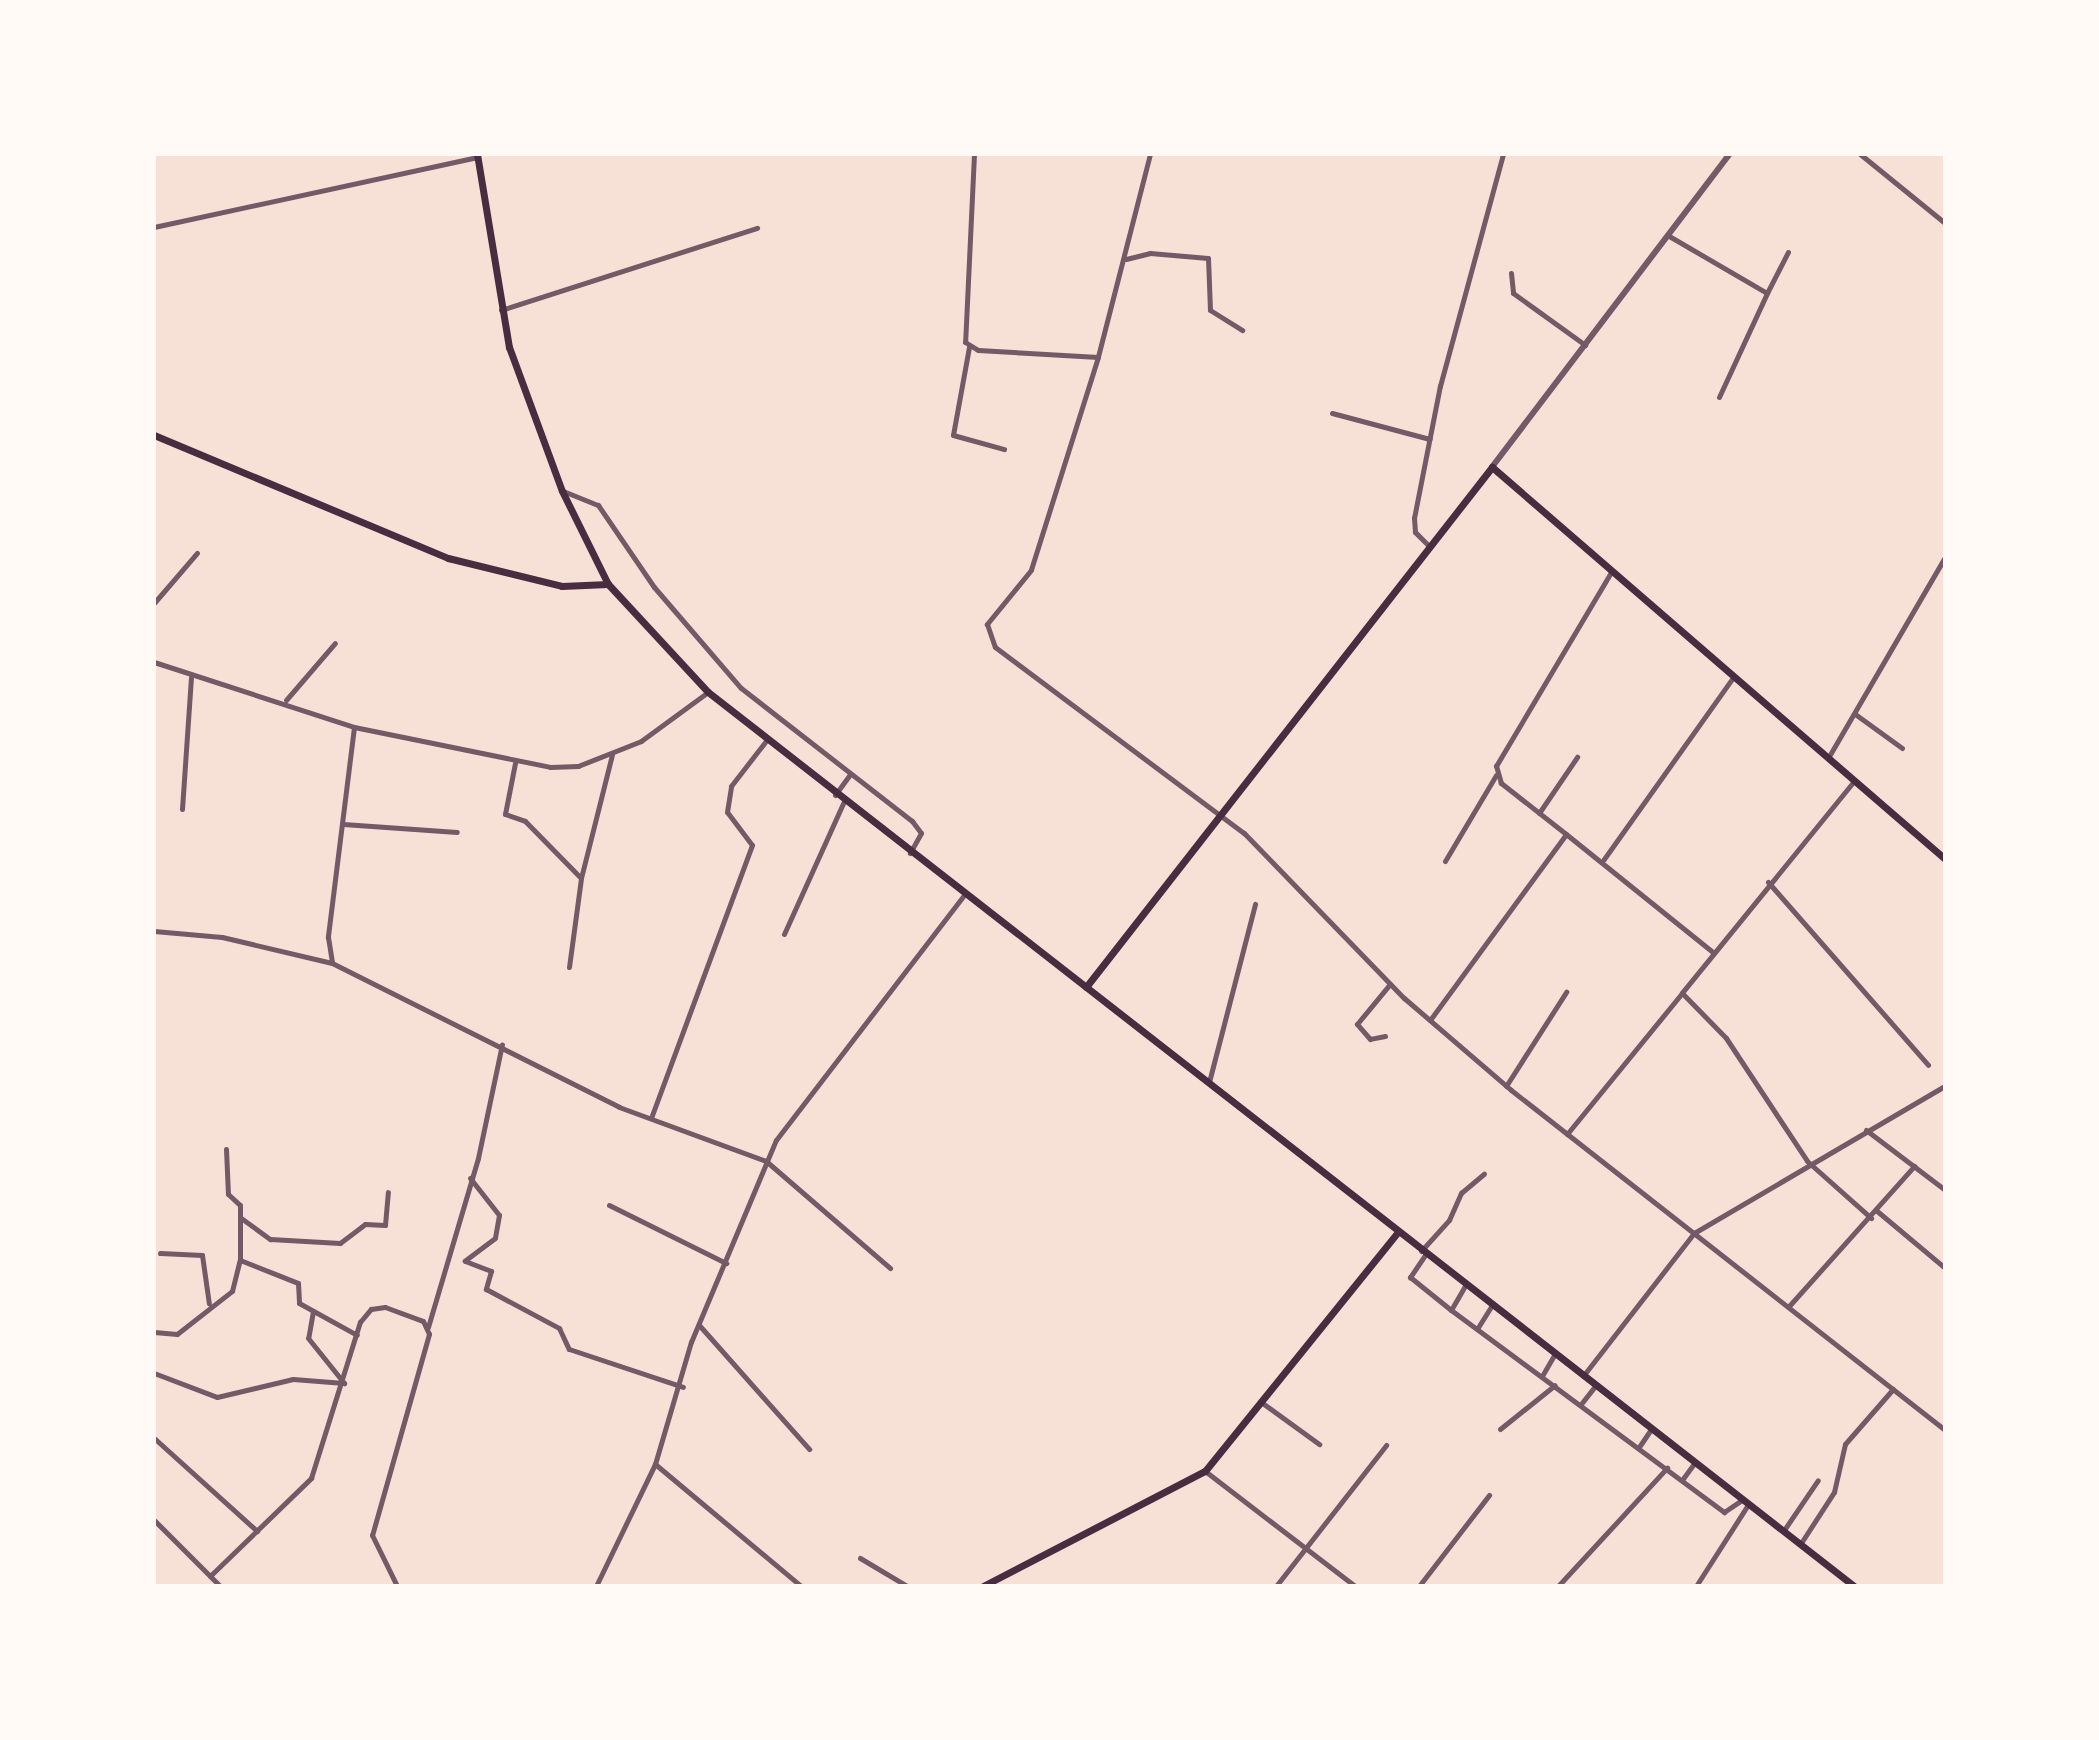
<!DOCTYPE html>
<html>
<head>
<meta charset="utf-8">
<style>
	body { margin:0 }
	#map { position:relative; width:2099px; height:1740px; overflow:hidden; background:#f7e1d7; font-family:"Golos Text",sans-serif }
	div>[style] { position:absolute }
	.minor>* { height:5px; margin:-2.5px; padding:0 2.5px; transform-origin:2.5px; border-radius:2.5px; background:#755966 }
	.tertiary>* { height:6px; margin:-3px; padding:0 3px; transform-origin:3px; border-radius:3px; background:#755966 }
	.secondary>* { height:7px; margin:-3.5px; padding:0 3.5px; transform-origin:3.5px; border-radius:3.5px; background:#4a2c40 }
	span { translate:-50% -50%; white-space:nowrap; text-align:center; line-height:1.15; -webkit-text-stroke:8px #fffaf5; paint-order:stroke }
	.frame { position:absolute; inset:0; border:156px solid #fffaf5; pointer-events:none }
</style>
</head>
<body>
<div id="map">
	<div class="minor">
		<i style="left:974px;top:154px;width:188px;rotate:92.7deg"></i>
		<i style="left:965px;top:342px;width:15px;rotate:32deg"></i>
		<i style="left:978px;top:350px;width:120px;rotate:3.3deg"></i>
		<i style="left:1150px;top:154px;width:210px;rotate:104.4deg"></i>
		<i style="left:1098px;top:357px;width:223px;rotate:107.5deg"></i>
		<i style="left:1031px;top:570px;width:70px;rotate:129.2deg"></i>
		<i style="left:987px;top:624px;width:24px;rotate:71deg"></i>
		<i style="left:995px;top:647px;width:311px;rotate:36.8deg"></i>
		<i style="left:1244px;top:833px;width:230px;rotate:45.9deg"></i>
		<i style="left:1404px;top:998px;width:141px;rotate:40.7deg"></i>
		<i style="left:1511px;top:1090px;width:551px;rotate:38.08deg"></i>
		<i style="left:1860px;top:154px;width:109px;rotate:39.1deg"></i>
		<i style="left:154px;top:227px;width:331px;rotate:-12.2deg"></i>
		<i style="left:1669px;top:236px;width:113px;rotate:30.2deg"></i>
		<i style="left:1767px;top:293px;width:46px;rotate:-62.9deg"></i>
		<i style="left:1126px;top:259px;width:25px;rotate:-14deg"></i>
		<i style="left:1150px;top:253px;width:58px;rotate:4.9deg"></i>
		<i style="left:1208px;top:258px;width:52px;rotate:87.8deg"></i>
		<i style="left:1210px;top:310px;width:38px;rotate:32deg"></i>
		<i style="left:1511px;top:273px;width:20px;rotate:84deg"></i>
		<i style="left:1513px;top:293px;width:89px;rotate:35.8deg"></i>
		<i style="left:501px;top:310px;width:269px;rotate:-17.8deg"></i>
		<i style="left:969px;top:347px;width:89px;rotate:100.3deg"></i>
		<i style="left:953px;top:435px;width:53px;rotate:15.4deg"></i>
		<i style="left:1945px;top:354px;width:58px;rotate:90deg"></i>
		<i style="left:1719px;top:397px;width:115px;rotate:-65.2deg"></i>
		<i style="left:1332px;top:413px;width:101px;rotate:14.9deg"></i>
		<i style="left:563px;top:491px;width:38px;rotate:22deg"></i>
		<i style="left:598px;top:505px;width:99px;rotate:55.7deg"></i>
		<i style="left:654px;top:587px;width:133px;rotate:49.3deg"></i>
		<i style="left:741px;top:688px;width:217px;rotate:37.9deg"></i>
		<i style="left:912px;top:821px;width:15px;rotate:53deg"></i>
		<i style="left:921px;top:833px;width:23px;rotate:119deg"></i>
		<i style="left:1429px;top:546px;width:20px;rotate:-135deg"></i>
		<i style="left:1415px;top:532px;width:14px;rotate:-94deg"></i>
		<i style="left:1414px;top:518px;width:135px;rotate:-78.9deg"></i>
		<i style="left:1440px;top:386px;width:240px;rotate:-74.8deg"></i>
		<i style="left:154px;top:603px;width:66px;rotate:-49.3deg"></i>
		<i style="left:154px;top:662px;width:210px;rotate:18deg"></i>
		<i style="left:354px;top:727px;width:200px;rotate:11.5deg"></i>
		<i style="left:550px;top:767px;width:28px;rotate:-2deg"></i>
		<i style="left:578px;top:766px;width:68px;rotate:-21.6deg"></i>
		<i style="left:641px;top:741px;width:83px;rotate:-36.2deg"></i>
		<i style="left:286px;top:700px;width:75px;rotate:-49.3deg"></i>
		<i style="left:1855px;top:714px;width:58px;rotate:35.9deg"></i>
		<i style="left:354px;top:727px;width:212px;rotate:97.1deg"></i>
		<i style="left:328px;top:937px;width:26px;rotate:81deg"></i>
		<i style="left:332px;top:963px;width:321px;rotate:26.6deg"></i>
		<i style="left:619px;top:1107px;width:157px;rotate:20.2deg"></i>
		<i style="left:766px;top:1161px;width:164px;rotate:40.8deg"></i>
		<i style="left:1828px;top:758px;width:233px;rotate:-59.8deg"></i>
		<i style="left:515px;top:763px;width:52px;rotate:101.1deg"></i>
		<i style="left:505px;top:814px;width:21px;rotate:19deg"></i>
		<i style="left:525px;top:821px;width:78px;rotate:45.5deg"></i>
		<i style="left:1854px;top:781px;width:273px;rotate:129.1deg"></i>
		<i style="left:1682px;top:993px;width:63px;rotate:45.6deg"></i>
		<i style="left:1726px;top:1038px;width:147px;rotate:56.6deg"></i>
		<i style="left:1807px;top:1161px;width:86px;rotate:41.7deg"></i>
		<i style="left:835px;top:795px;width:24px;rotate:-54deg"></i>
		<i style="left:182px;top:809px;width:132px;rotate:-86.1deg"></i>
		<i style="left:1539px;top:813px;width:68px;rotate:-55.8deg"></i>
		<i style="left:343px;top:824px;width:114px;rotate:4deg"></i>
		<i style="left:1566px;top:834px;width:189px;rotate:38.8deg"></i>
		<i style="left:1604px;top:859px;width:224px;rotate:-54.6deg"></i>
		<i style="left:1445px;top:861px;width:100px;rotate:-59.3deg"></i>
		<i style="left:1768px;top:882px;width:243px;rotate:48.8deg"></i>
		<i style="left:154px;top:931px;width:68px;rotate:5deg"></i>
		<i style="left:222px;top:937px;width:113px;rotate:13.3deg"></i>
		<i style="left:784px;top:934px;width:146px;rotate:-65.7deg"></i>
		<i style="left:569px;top:967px;width:90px;rotate:-82.3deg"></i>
		<i style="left:581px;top:878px;width:127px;rotate:-75.9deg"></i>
		<i style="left:1430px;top:1020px;width:230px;rotate:-53.8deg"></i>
		<i style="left:1566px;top:834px;width:83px;rotate:-141.9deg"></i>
		<i style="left:1501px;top:783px;width:18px;rotate:-106deg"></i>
		<i style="left:1496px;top:766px;width:227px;rotate:-59.3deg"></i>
		<i style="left:1385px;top:1036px;width:15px;rotate:169deg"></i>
		<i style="left:1370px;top:1039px;width:20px;rotate:-131deg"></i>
		<i style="left:1357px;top:1024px;width:52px;rotate:-50.5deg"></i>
		<i style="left:1209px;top:1082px;width:184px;rotate:-75.5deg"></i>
		<i style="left:1506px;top:1086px;width:112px;rotate:-57.4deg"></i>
		<i style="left:651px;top:1118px;width:291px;rotate:-69.7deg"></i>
		<i style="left:752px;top:845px;width:41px;rotate:-127.1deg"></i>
		<i style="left:727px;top:812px;width:26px;rotate:-81deg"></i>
		<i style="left:731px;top:786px;width:56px;rotate:-52.3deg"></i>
		<i style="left:1866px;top:1130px;width:99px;rotate:37.2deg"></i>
		<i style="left:1567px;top:1134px;width:182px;rotate:-50.8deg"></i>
		<i style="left:226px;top:1149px;width:45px;rotate:87.5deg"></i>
		<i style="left:228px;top:1194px;width:16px;rotate:43deg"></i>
		<i style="left:240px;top:1205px;width:55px;rotate:90deg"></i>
		<i style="left:240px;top:1260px;width:62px;rotate:21.6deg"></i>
		<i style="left:298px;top:1283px;width:20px;rotate:87deg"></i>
		<i style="left:299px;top:1303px;width:66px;rotate:28.9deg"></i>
		<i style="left:470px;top:1178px;width:47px;rotate:51.9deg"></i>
		<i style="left:499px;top:1215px;width:23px;rotate:100deg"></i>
		<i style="left:495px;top:1238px;width:38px;rotate:143deg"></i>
		<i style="left:465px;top:1261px;width:28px;rotate:21deg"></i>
		<i style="left:491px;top:1271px;width:19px;rotate:106deg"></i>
		<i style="left:486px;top:1289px;width:83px;rotate:28.1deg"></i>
		<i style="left:559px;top:1328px;width:23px;rotate:65deg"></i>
		<i style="left:569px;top:1349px;width:120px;rotate:18.4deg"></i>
		<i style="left:609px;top:1205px;width:131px;rotate:26.4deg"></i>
		<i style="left:1877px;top:1211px;width:89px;rotate:40deg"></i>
		<i style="left:241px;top:1218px;width:36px;rotate:36deg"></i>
		<i style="left:270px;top:1239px;width:70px;rotate:3.3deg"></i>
		<i style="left:340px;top:1243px;width:31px;rotate:-37deg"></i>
		<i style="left:365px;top:1224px;width:20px;rotate:3deg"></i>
		<i style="left:385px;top:1225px;width:33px;rotate:-85deg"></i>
		<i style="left:1421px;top:1251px;width:42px;rotate:-47.9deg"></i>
		<i style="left:1449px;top:1220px;width:30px;rotate:-66deg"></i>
		<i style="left:1461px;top:1193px;width:30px;rotate:-40deg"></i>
		<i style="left:160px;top:1253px;width:42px;rotate:2.7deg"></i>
		<i style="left:202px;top:1255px;width:49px;rotate:81.9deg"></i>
		<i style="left:1425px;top:1255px;width:27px;rotate:124deg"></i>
		<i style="left:1410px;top:1277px;width:53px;rotate:38.8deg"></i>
		<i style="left:1451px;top:1310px;width:340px;rotate:36.5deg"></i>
		<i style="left:1724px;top:1512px;width:23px;rotate:-34deg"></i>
		<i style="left:1789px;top:1306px;width:188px;rotate:-48.2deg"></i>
		<i style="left:1451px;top:1310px;width:28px;rotate:-60deg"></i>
		<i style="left:313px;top:1311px;width:27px;rotate:100deg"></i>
		<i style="left:308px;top:1338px;width:58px;rotate:51.3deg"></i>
		<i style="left:699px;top:1325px;width:166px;rotate:48.4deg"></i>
		<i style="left:428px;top:1327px;width:176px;rotate:-73.5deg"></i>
		<i style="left:478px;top:1158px;width:116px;rotate:-78.1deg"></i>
		<i style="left:1477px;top:1329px;width:26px;rotate:-58deg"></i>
		<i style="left:154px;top:1332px;width:23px;rotate:5deg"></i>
		<i style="left:177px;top:1334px;width:70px;rotate:-38deg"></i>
		<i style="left:232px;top:1291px;width:32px;rotate:-76deg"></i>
		<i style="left:154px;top:1373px;width:67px;rotate:20.9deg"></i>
		<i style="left:217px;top:1397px;width:78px;rotate:-13.3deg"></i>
		<i style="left:293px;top:1379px;width:51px;rotate:4.5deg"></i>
		<i style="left:1542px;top:1376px;width:24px;rotate:-60deg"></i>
		<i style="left:1583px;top:1376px;width:181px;rotate:-52.2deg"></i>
		<i style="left:1694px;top:1233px;width:291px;rotate:-30.4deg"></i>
		<i style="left:1261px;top:1402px;width:72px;rotate:35.9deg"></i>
		<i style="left:1581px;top:1404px;width:23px;rotate:-52deg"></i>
		<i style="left:1500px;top:1429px;width:70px;rotate:-38.7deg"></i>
		<i style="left:154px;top:1438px;width:139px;rotate:42.1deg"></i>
		<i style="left:1639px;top:1447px;width:22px;rotate:-56deg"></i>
		<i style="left:655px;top:1464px;width:190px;rotate:39.9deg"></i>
		<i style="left:1205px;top:1471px;width:189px;rotate:37.5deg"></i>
		<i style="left:1682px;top:1480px;width:22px;rotate:-54deg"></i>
		<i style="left:154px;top:1520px;width:93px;rotate:45deg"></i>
		<i style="left:1784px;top:1530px;width:60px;rotate:-55.8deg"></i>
		<i style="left:1801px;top:1543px;width:61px;rotate:-57.1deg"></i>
		<i style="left:1834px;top:1492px;width:49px;rotate:-77.1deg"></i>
		<i style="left:1845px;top:1444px;width:73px;rotate:-48.9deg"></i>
		<i style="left:860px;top:1558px;width:55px;rotate:30.8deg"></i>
		<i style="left:210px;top:1576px;width:141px;rotate:-44.1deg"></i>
		<i style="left:311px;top:1478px;width:164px;rotate:-72.6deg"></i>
		<i style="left:360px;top:1322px;width:17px;rotate:-50deg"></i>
		<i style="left:371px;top:1309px;width:14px;rotate:-8deg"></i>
		<i style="left:385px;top:1307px;width:40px;rotate:20.2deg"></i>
		<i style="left:423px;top:1321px;width:14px;rotate:65deg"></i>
		<i style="left:429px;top:1334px;width:209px;rotate:105.8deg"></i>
		<i style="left:372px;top:1535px;width:57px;rotate:63.9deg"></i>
		<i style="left:596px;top:1586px;width:136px;rotate:-64.2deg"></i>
		<i style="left:655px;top:1464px;width:127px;rotate:-73.6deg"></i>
		<i style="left:691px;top:1342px;width:219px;rotate:-67.2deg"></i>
		<i style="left:776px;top:1140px;width:307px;rotate:-52.5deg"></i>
		<i style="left:1276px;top:1586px;width:179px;rotate:-52deg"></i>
		<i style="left:1419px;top:1586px;width:115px;rotate:-52.4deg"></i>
		<i style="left:1558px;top:1586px;width:161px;rotate:-47.3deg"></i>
		<i style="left:1696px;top:1586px;width:98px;rotate:-57.4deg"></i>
		<i style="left:1797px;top:1586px;width:14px"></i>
	</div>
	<div class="tertiary">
		<i style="left:1492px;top:467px;width:393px;rotate:-52.8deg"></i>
	</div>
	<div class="secondary">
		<i style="left:477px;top:154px;width:196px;rotate:80.6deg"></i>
		<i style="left:509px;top:347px;width:153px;rotate:69.8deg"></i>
		<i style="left:562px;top:491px;width:104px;rotate:63.7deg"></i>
		<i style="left:608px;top:584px;width:147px;rotate:47.2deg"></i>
		<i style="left:708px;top:692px;width:1453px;rotate:37.96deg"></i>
		<i style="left:154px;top:435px;width:319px;rotate:22.7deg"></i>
		<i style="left:448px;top:558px;width:117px;rotate:13.8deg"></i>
		<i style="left:562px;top:586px;width:46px;rotate:-2.5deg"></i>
		<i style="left:1086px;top:987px;width:660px;rotate:-52.02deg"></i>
		<i style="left:1492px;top:467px;width:599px;rotate:40.87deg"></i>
		<i style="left:983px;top:1586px;width:250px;rotate:-27.4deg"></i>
		<i style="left:1205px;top:1471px;width:306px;rotate:-51.1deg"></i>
	</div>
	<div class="frame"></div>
</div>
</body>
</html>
